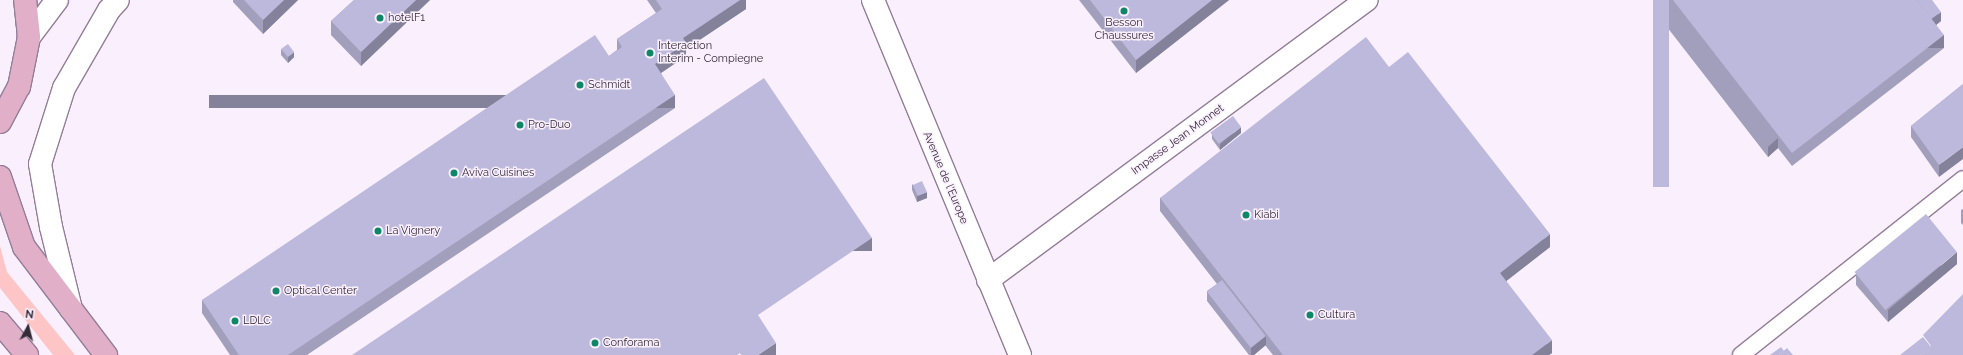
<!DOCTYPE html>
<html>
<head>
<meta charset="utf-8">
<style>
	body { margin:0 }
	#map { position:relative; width:1963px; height:355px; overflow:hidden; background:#faf0fd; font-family:Raleway,sans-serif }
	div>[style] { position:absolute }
	.green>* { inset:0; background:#fdc5c5 }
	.roads { filter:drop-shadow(1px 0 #937d99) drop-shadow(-1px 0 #937d99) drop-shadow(0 1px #937d99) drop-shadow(0 -1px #937d99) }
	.lane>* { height:16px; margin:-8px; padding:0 8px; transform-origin:8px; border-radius:8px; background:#fff }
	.street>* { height:22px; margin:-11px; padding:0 11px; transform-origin:11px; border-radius:11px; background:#fff }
	.secondary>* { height:22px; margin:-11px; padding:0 11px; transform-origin:11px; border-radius:11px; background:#fff }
	.primary>* { height:22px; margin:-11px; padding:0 11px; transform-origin:11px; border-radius:11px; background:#e1afc8 }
	.wall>* { inset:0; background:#a29fbd }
	.shaded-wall>* { inset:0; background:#84829a; transform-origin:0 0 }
	.building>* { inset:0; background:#bcb9dc; transform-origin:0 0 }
	.dots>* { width:11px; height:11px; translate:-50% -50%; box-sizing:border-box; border:2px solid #faf0fd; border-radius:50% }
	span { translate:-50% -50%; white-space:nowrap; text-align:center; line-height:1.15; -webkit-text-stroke:3px #faf0fd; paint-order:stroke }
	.poi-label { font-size:11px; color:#342b37 }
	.left { translate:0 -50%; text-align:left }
	.street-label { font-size:11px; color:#342b37 }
	.north { position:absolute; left:8px; top:307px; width:40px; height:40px; -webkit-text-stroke:3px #faf0fd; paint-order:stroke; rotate:7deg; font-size:11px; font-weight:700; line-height:16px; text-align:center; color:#342b37 }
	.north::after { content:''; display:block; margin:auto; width:14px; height:18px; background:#342b37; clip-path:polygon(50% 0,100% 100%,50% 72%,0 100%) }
</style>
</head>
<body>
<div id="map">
	<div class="green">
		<i style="clip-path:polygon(0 246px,7px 272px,75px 355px,53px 355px,0 288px)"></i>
	</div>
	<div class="roads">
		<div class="lane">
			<i style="left:1741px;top:355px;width:283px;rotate:-38.4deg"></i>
		</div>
		<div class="street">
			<i style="left:988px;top:280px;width:471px;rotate:-36.5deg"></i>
		</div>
		<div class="secondary">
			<i style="left:873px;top:0;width:384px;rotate:67.5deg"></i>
			<i style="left:29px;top:37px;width:46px;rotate:-52.9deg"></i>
			<i style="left:71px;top:309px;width:84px;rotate:-103.7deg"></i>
			<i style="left:51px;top:227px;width:64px;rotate:-99.9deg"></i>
			<i style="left:40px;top:164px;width:80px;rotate:-72.5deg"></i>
			<i style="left:64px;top:88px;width:90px;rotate:-60deg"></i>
			<i style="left:109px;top:10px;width:13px;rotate:-48deg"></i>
		</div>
		<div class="primary">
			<i style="left:0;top:122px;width:40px;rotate:-62deg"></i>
			<i style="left:19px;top:87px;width:51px;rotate:-78.7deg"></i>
			<i style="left:29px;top:37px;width:37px;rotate:-96deg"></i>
			<i style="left:0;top:177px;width:74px;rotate:71.1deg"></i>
			<i style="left:24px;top:247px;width:136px;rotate:52.8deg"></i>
			<i style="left:0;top:323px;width:42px;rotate:49.8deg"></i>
		</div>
	</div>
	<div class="wall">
		<i style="clip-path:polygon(233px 0,298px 0,263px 34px,233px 2px)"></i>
		<i style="clip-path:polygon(354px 0,430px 0,361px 66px,331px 35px,331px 21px)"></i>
		<i style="clip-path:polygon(647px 0,746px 0,746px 9px,686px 49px,686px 56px,661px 73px,675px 108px,307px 355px,230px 355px,202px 313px,202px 300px,609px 56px,617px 50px,617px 39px,656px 13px)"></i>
		<i style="clip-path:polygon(1079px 0,1229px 0,1136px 73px)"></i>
		<i style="clip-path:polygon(1653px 0,1932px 0,1941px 21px,1936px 25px,1944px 48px,1792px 166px,1778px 148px,1768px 157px,1653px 9px)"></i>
		<i style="clip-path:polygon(281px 49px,294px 57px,288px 63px,281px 55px)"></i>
		<i style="clip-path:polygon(1389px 67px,1550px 247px,1506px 281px,1552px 353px,1549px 355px,1273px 355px,1265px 345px,1254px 355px,1249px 355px,1207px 301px,1207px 291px,1217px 284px,1160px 211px,1160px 198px)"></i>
		<i style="clip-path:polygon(1963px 84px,1939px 177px,1911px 137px,1911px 126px)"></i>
		<i style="clip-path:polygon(1241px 133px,1220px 150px,1212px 139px,1212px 134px)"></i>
		<i style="clip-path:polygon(912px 184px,927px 198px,917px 202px,912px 190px)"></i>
		<i style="clip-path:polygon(1963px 209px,1963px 225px,1961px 223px,1961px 210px)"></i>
		<i style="clip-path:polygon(1957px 264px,1888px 322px,1856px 285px,1856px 273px)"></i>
	</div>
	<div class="shaded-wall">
		<i style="clip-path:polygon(284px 0,298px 0,263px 34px,263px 20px)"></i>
		<i style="clip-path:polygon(416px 0,430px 0,361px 66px,361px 52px)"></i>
		<i style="clip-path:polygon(740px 0,746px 0,746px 9px,686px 49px,686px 56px,655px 77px,655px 64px,683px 38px)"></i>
		<i style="clip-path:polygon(1212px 0,1229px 0,1136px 73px,1136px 60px)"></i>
		<i style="clip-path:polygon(1941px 12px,1941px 21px,1930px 30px,1930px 20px)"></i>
		<i style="left:1944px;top:35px;width:13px;height:192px;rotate:90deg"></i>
		<i style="clip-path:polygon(294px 52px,294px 57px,288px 63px,288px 57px)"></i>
		<i style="left:675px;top:95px;width:13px;height:466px;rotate:90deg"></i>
		<i style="clip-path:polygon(1241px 127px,1241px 133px,1220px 150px,1220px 144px)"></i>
		<i style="clip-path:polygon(1778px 138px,1778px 148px,1768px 157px,1768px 147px)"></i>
		<i style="clip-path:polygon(1963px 147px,1963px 159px,1939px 177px,1939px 165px)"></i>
		<i style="clip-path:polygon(927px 192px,927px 198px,917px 202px,917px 196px)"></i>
		<i style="clip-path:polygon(1550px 234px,1550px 247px,1500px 286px,1500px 273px)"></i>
		<i style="left:872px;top:238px;width:13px;height:138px;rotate:90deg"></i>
		<i style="clip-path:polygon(1957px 252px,1957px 264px,1888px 322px,1888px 310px)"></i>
		<i style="clip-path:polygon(1266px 336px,1266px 345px,1254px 355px,1251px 355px,1251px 348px)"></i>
		<i style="clip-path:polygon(1552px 340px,1552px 353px,1549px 355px,1532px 355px)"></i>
		<i style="clip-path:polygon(776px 343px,776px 355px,758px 355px)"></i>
	</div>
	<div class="building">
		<i style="clip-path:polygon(244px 0,284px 0,263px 20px)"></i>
		<i style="clip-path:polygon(354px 0,416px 0,361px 52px,331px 21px)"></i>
		<i style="clip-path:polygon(656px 0,740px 0,683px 38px,686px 43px,655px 64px,675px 95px,288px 355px,239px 355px,202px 300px,595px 35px,609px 56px,622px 47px,617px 39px,662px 9px)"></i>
		<i style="clip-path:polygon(1090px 0,1212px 0,1136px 60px)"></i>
		<i style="left:1653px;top:0;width:16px;height:187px"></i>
		<i style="clip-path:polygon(1673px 0,1917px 0,1944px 35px,1792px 153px)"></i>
		<i style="clip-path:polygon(1917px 0,1932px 0,1941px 12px,1931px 19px)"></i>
		<i style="clip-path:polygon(1366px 37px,1389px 67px,1408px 52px,1550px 234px,1500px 273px,1552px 340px,1532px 355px,1283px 355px,1160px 198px)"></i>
		<i style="clip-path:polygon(288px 44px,294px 52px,288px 57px,281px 49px)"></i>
		<i style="clip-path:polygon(764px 78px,872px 238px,758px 315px,776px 343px,758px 355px,741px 355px,740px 353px,737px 355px,352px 355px)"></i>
		<i style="clip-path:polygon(1963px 84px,1963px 147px,1939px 165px,1911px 126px)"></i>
		<i style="left:1233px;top:116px;width:14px;height:28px;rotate:54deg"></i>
		<i style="left:922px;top:181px;width:12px;height:10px;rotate:66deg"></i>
		<i style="left:1926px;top:214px;width:49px;height:92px;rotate:51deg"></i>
		<i style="left:1222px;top:280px;width:71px;height:19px;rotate:52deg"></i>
		<i style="clip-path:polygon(1963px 294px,1963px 355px,1920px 355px,1931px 346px,1923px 335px)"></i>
		<i style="clip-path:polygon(1923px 337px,1931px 347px,1920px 355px,1900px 355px)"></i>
		<i style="clip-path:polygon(1781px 347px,1784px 351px,1779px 355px,1770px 355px)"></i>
		<i style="clip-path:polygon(1787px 348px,1793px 355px,1779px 355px)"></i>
	</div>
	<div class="dots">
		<i style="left:1124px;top:11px;background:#0e8769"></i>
		<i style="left:380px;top:18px;background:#0e8769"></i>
		<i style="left:650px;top:53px;background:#0e8769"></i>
		<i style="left:580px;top:85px;background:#0e8769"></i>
		<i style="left:520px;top:125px;background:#0e8769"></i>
		<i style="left:454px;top:173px;background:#0e8769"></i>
		<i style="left:1246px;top:215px;background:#0e8769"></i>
		<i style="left:378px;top:231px;background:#0e8769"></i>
		<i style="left:276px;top:291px;background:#0e8769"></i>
		<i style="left:1310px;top:315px;background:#0e8769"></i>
		<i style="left:235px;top:321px;background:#0e8769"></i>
		<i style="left:595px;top:343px;background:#0e8769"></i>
	</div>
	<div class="poi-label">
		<span class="left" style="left:388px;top:18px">hotelF1</span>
		<span style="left:1124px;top:30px">Besson<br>Chaussures</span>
		<span class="left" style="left:658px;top:53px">Interaction<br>Interim - Compiegne</span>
		<span class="left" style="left:588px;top:85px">Schmidt</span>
		<span class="left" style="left:528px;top:125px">Pro-Duo</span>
		<span class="left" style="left:462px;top:173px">Aviva Cuisines</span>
		<span class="left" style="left:1254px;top:215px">Kiabi</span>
		<span class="left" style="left:386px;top:231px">La Vignery</span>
		<span class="left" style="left:284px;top:291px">Optical Center</span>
		<span class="left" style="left:1318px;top:315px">Cultura</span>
		<span class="left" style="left:243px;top:321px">LDLC</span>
		<span class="left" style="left:603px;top:343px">Conforama</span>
	</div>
	<div class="street-label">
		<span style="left:1178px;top:140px;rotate:-36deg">Impasse Jean Monnet</span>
		<span style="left:945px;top:178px;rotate:67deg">Avenue de l'Europe</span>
	</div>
	<div class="north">N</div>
</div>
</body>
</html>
